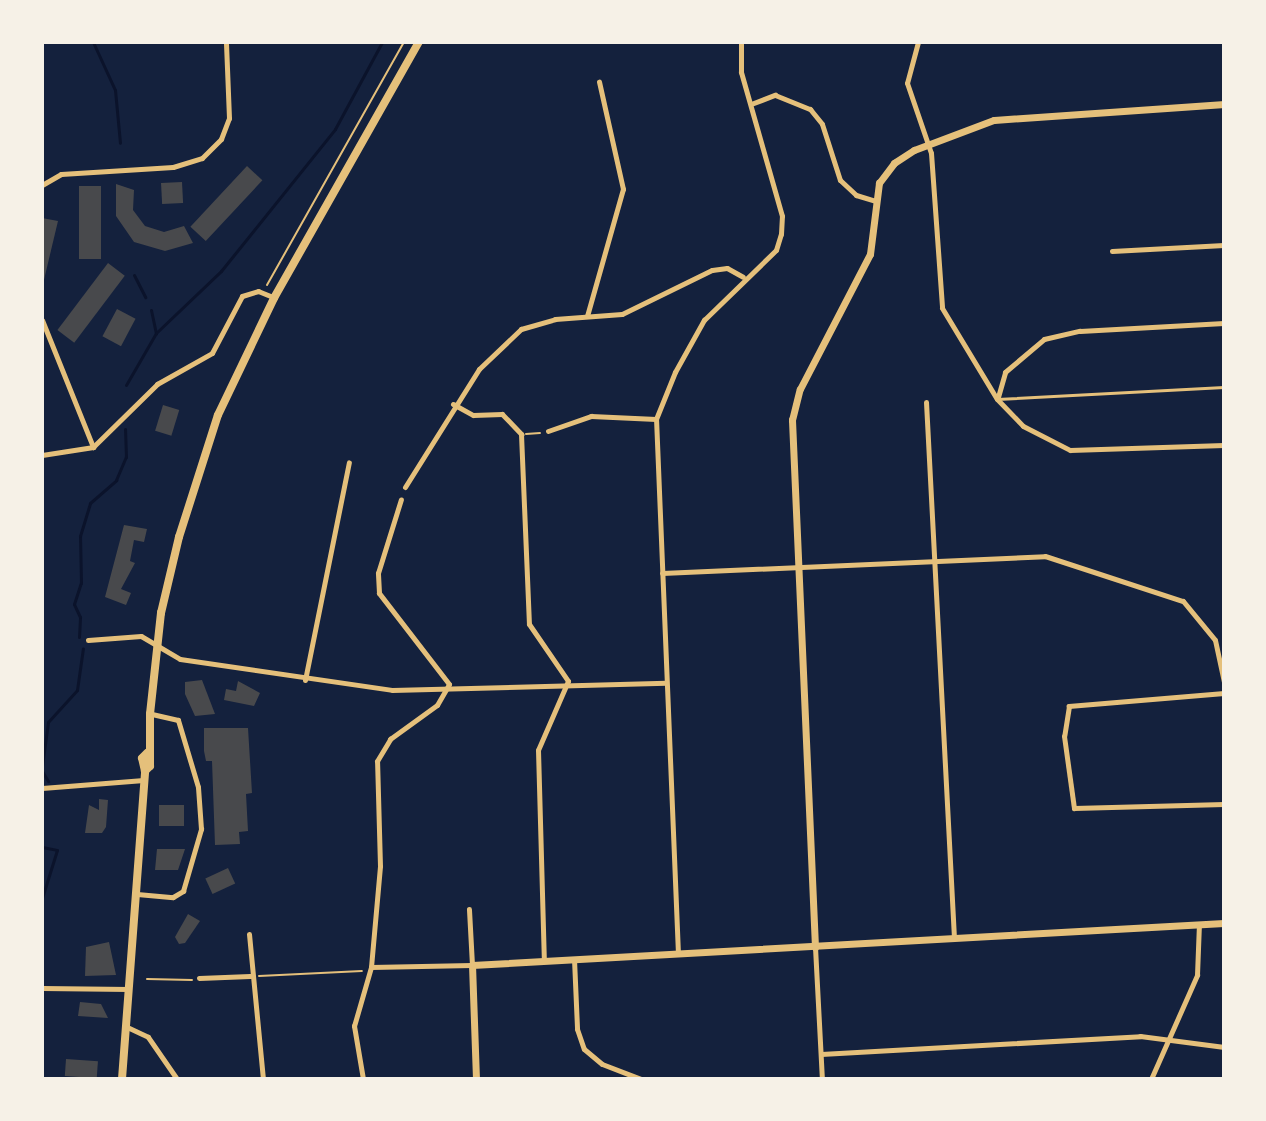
<!DOCTYPE html>
<html>
<head>
<meta charset="utf-8">
<style>
	body { margin:0 }
	#map { position:relative; width:1266px; height:1121px; overflow:hidden; background:#14213d; font-family:Ubuntu,sans-serif }
	div>[style] { position:absolute }
	.stream>* { height:3px; margin:-1.5px; padding:0 1.5px; transform-origin:1.5px; border-radius:1.5px; background:#0b132b }
	.building>* { inset:0; background:#48494c; transform-origin:0 0 }
	.path>* { height:2px; margin:-1px; padding:0 1px; transform-origin:1px; border-radius:1px; background:#e5c07b }
	.service>* { height:3px; margin:-1.5px; padding:0 1.5px; transform-origin:1.5px; border-radius:1.5px; background:#e5c07b }
	.minor>* { height:5px; margin:-2.5px; padding:0 2.5px; transform-origin:2.5px; border-radius:2.5px; background:#e5c07b }
	.tertiary>* { height:7px; margin:-3.5px; padding:0 3.5px; transform-origin:3.5px; border-radius:3.5px; background:#e5c07b }
	.primary>* { height:8px; margin:-4px; padding:0 4px; transform-origin:4px; border-radius:4px; background:#e5c07b }
	span { translate:-50% -50%; white-space:nowrap; text-align:center; line-height:1.15; -webkit-text-stroke:6px #f6f1e7; paint-order:stroke }
	.frame { position:absolute; inset:0; border:44px solid #f6f1e7; pointer-events:none }
</style>
</head>
<body>
<div id="map">
	<div class="stream">
		<i style="left:93px;top:42px;width:53px;rotate:65.4deg"></i>
		<i style="left:115px;top:90px;width:53px;rotate:84.6deg"></i>
		<i style="left:134px;top:275px;width:25px;rotate:63deg"></i>
		<i style="left:151px;top:310px;width:24px;rotate:78deg"></i>
		<i style="left:126px;top:385px;width:60px;rotate:-60deg"></i>
		<i style="left:156px;top:333px;width:90px;rotate:-43.6deg"></i>
		<i style="left:221px;top:271px;width:182px;rotate:-51.2deg"></i>
		<i style="left:335px;top:129px;width:99px;rotate:-61.6deg"></i>
		<i style="left:79px;top:637px;width:20px;rotate:-87deg"></i>
		<i style="left:80px;top:617px;width:14px;rotate:-115deg"></i>
		<i style="left:74px;top:604px;width:22px;rotate:-72deg"></i>
		<i style="left:81px;top:583px;width:47px;rotate:-91.2deg"></i>
		<i style="left:80px;top:536px;width:34px;rotate:-73deg"></i>
		<i style="left:90px;top:503px;width:35px;rotate:-41deg"></i>
		<i style="left:116px;top:480px;width:25px;rotate:-67deg"></i>
		<i style="left:126px;top:457px;width:28px;rotate:-92deg"></i>
		<i style="left:42px;top:766px;width:44px;rotate:-82.2deg"></i>
		<i style="left:48px;top:722px;width:43px;rotate:-47.8deg"></i>
		<i style="left:77px;top:690px;width:42px;rotate:-81.9deg"></i>
		<i style="left:42px;top:771px;width:12px;rotate:59deg"></i>
		<i style="left:42px;top:847px;width:15px;rotate:11deg"></i>
		<i style="left:57px;top:850px;width:50px;rotate:107.4deg"></i>
	</div>
	<div class="building">
		<i style="left:247px;top:166px;width:21px;height:83px;rotate:43deg"></i>
		<i style="left:182px;top:182px;width:21px;height:21px;rotate:87deg"></i>
		<i style="clip-path:polygon(116px 184px,134px 190px,133px 210px,145px 226px,164px 232px,184px 226px,193px 243px,165px 251px,134px 242px,116px 216px)"></i>
		<i style="left:79px;top:186px;width:22px;height:73px"></i>
		<i style="clip-path:polygon(42px 218px,58px 221px,43px 284px,42px 284px)"></i>
		<i style="left:108px;top:263px;width:21px;height:84px;rotate:37deg"></i>
		<i style="left:117px;top:309px;width:21px;height:31px;rotate:28deg"></i>
		<i style="left:163px;top:405px;width:17px;height:27px;rotate:17deg"></i>
		<i style="clip-path:polygon(124px 525px,147px 529px,144px 542px,134px 540px,130px 561px,135px 563px,121px 589px,131px 593px,126px 605px,105px 597px)"></i>
		<i style="clip-path:polygon(202px 680px,215px 714px,195px 716px,185px 694px,185px 682px)"></i>
		<i style="clip-path:polygon(238px 681px,260px 693px,254px 706px,224px 700px,226px 689px,236px 691px)"></i>
		<i style="clip-path:polygon(204px 728px,248px 728px,252px 793px,246px 794px,248px 831px,239px 832px,240px 844px,215px 845px,212px 761px,206px 761px,204px 751px)"></i>
		<i style="clip-path:polygon(99px 799px,108px 800px,106px 827px,102px 833px,85px 833px,89px 805px,99px 810px)"></i>
		<i style="left:184px;top:805px;width:21px;height:25px;rotate:90deg"></i>
		<i style="clip-path:polygon(157px 849px,185px 849px,178px 870px,155px 870px)"></i>
		<i style="left:228px;top:868px;width:17px;height:25px;rotate:65deg"></i>
		<i style="clip-path:polygon(188px 914px,200px 921px,185px 943px,179px 944px,175px 937px)"></i>
		<i style="clip-path:polygon(109px 942px,116px 975px,85px 976px,86px 947px)"></i>
		<i style="clip-path:polygon(80px 1002px,101px 1004px,108px 1018px,78px 1016px)"></i>
		<i style="left:66px;top:1059px;width:32px;height:17px;rotate:4deg"></i>
	</div>
	<div class="path">
		<i style="left:267px;top:285px;width:279px;rotate:-60.6deg"></i>
		<i style="left:526px;top:434px;width:14px;rotate:-4deg"></i>
		<i style="left:259px;top:976px;width:103px;rotate:-2.8deg"></i>
		<i style="left:147px;top:979px;width:45px;rotate:1.3deg"></i>
	</div>
	<div class="service">
		<i style="left:997px;top:399px;width:227px;rotate:-3deg"></i>
	</div>
	<div class="minor">
		<i style="left:918px;top:42px;width:42px;rotate:105deg"></i>
		<i style="left:907px;top:83px;width:74px;rotate:71.1deg"></i>
		<i style="left:931px;top:153px;width:155px;rotate:85.9deg"></i>
		<i style="left:942px;top:308px;width:106px;rotate:58.9deg"></i>
		<i style="left:997px;top:399px;width:37px;rotate:46deg"></i>
		<i style="left:1023px;top:426px;width:53px;rotate:27.1deg"></i>
		<i style="left:1070px;top:450px;width:154px;rotate:-1.9deg"></i>
		<i style="left:751px;top:104px;width:26px;rotate:-21deg"></i>
		<i style="left:775px;top:95px;width:38px;rotate:22deg"></i>
		<i style="left:810px;top:109px;width:19px;rotate:51deg"></i>
		<i style="left:822px;top:124px;width:59px;rotate:72.2deg"></i>
		<i style="left:840px;top:180px;width:22px;rotate:43deg"></i>
		<i style="left:856px;top:195px;width:21px;rotate:17deg"></i>
		<i style="left:42px;top:185px;width:22px;rotate:-30deg"></i>
		<i style="left:61px;top:174px;width:112px;rotate:-3.6deg"></i>
		<i style="left:173px;top:167px;width:30px;rotate:-17deg"></i>
		<i style="left:202px;top:158px;width:27px;rotate:-45deg"></i>
		<i style="left:221px;top:139px;width:22px;rotate:-69deg"></i>
		<i style="left:229px;top:118px;width:76px;rotate:-92.3deg"></i>
		<i style="left:1112px;top:251px;width:112px;rotate:-3.1deg"></i>
		<i style="left:587px;top:316px;width:132px;rotate:-74.2deg"></i>
		<i style="left:623px;top:189px;width:110px;rotate:-102.6deg"></i>
		<i style="left:42px;top:320px;width:137px;rotate:68.1deg"></i>
		<i style="left:998px;top:397px;width:26px;rotate:-74deg"></i>
		<i style="left:1005px;top:372px;width:51px;rotate:-40.2deg"></i>
		<i style="left:1044px;top:339px;width:37px;rotate:-13deg"></i>
		<i style="left:1080px;top:331px;width:144px;rotate:-3.2deg"></i>
		<i style="left:926px;top:402px;width:537px;rotate:87.01deg"></i>
		<i style="left:453px;top:404px;width:23px;rotate:29deg"></i>
		<i style="left:473px;top:415px;width:29px;rotate:-2deg"></i>
		<i style="left:502px;top:414px;width:28px;rotate:46deg"></i>
		<i style="left:521px;top:434px;width:190px;rotate:87.6deg"></i>
		<i style="left:529px;top:624px;width:69px;rotate:55.6deg"></i>
		<i style="left:568px;top:681px;width:75px;rotate:113.5deg"></i>
		<i style="left:538px;top:750px;width:210px;rotate:88.4deg"></i>
		<i style="left:548px;top:431px;width:46px;rotate:-19.2deg"></i>
		<i style="left:591px;top:416px;width:65px;rotate:2.6deg"></i>
		<i style="left:42px;top:455px;width:52px;rotate:-8.9deg"></i>
		<i style="left:93px;top:447px;width:90px;rotate:-44.5deg"></i>
		<i style="left:157px;top:384px;width:63px;rotate:-29.4deg"></i>
		<i style="left:212px;top:353px;width:64px;rotate:-62.2deg"></i>
		<i style="left:242px;top:296px;width:17px;rotate:-17deg"></i>
		<i style="left:258px;top:291px;width:16px;rotate:22deg"></i>
		<i style="left:405px;top:487px;width:139px;rotate:-57.9deg"></i>
		<i style="left:479px;top:369px;width:58px;rotate:-43.6deg"></i>
		<i style="left:521px;top:329px;width:35px;rotate:-16deg"></i>
		<i style="left:555px;top:319px;width:67px;rotate:-4.3deg"></i>
		<i style="left:622px;top:314px;width:100px;rotate:-26.1deg"></i>
		<i style="left:712px;top:270px;width:15px;rotate:-8deg"></i>
		<i style="left:727px;top:268px;width:18px;rotate:29deg"></i>
		<i style="left:662px;top:573px;width:383px;rotate:-2.5deg"></i>
		<i style="left:1045px;top:556px;width:145px;rotate:18.1deg"></i>
		<i style="left:1183px;top:601px;width:50px;rotate:50.6deg"></i>
		<i style="left:1215px;top:640px;width:43px;rotate:77.9deg"></i>
		<i style="left:88px;top:640px;width:53px;rotate:-4.3deg"></i>
		<i style="left:141px;top:636px;width:45px;rotate:30.5deg"></i>
		<i style="left:180px;top:659px;width:214px;rotate:8.3deg"></i>
		<i style="left:392px;top:690px;width:274px;rotate:-1.5deg"></i>
		<i style="left:305px;top:680px;width:222px;rotate:-78.6deg"></i>
		<i style="left:1224px;top:693px;width:156px;rotate:175.2deg"></i>
		<i style="left:1069px;top:706px;width:30px;rotate:99deg"></i>
		<i style="left:1064px;top:736px;width:73px;rotate:82.1deg"></i>
		<i style="left:1074px;top:808px;width:150px;rotate:-1.5deg"></i>
		<i style="left:42px;top:788px;width:102px;rotate:-4.5deg"></i>
		<i style="left:137px;top:894px;width:36px;rotate:5deg"></i>
		<i style="left:173px;top:897px;width:12px;rotate:-31deg"></i>
		<i style="left:183px;top:891px;width:65px;rotate:-73.8deg"></i>
		<i style="left:201px;top:829px;width:42px;rotate:-94.1deg"></i>
		<i style="left:198px;top:787px;width:70px;rotate:-106.6deg"></i>
		<i style="left:178px;top:720px;width:28px;rotate:-167deg"></i>
		<i style="left:249px;top:934px;width:146px;rotate:84.5deg"></i>
		<i style="left:815px;top:947px;width:132px;rotate:87deg"></i>
		<i style="left:678px;top:954px;width:535px;rotate:-92.35deg"></i>
		<i style="left:656px;top:419px;width:51px;rotate:-68deg"></i>
		<i style="left:675px;top:372px;width:60px;rotate:-60.9deg"></i>
		<i style="left:704px;top:320px;width:100px;rotate:-44.2deg"></i>
		<i style="left:776px;top:250px;width:17px;rotate:-73deg"></i>
		<i style="left:781px;top:234px;width:18px;rotate:-87deg"></i>
		<i style="left:782px;top:216px;width:150px;rotate:-105.9deg"></i>
		<i style="left:741px;top:72px;width:30px;rotate:-90deg"></i>
		<i style="left:574px;top:959px;width:70px;rotate:87.5deg"></i>
		<i style="left:577px;top:1029px;width:21px;rotate:71deg"></i>
		<i style="left:584px;top:1049px;width:23px;rotate:40deg"></i>
		<i style="left:602px;top:1064px;width:42px;rotate:21deg"></i>
		<i style="left:371px;top:967px;width:101px;rotate:-1.1deg"></i>
		<i style="left:472px;top:965px;width:56px;rotate:-93.1deg"></i>
		<i style="left:199px;top:978px;width:51px;rotate:-2.2deg"></i>
		<i style="left:42px;top:988px;width:87px;rotate:0.7deg"></i>
		<i style="left:127px;top:1027px;width:23px;rotate:25deg"></i>
		<i style="left:148px;top:1037px;width:51px;rotate:55.4deg"></i>
		<i style="left:821px;top:1054px;width:320px;rotate:-3.2deg"></i>
		<i style="left:1140px;top:1036px;width:85px;rotate:7.5deg"></i>
		<i style="left:363px;top:1079px;width:54px;rotate:-99.6deg"></i>
		<i style="left:354px;top:1026px;width:61px;rotate:-73.9deg"></i>
		<i style="left:371px;top:967px;width:101px;rotate:-84.9deg"></i>
		<i style="left:380px;top:866px;width:105px;rotate:-91.6deg"></i>
		<i style="left:377px;top:761px;width:26px;rotate:-59deg"></i>
		<i style="left:390px;top:739px;width:58px;rotate:-35.9deg"></i>
		<i style="left:437px;top:705px;width:24px;rotate:-60deg"></i>
		<i style="left:449px;top:684px;width:115px;rotate:-127.6deg"></i>
		<i style="left:379px;top:593px;width:20px;rotate:-93deg"></i>
		<i style="left:378px;top:573px;width:77px;rotate:-72.7deg"></i>
		<i style="left:1151px;top:1079px;width:114px;rotate:-66.1deg"></i>
		<i style="left:1197px;top:975px;width:51px;rotate:-87.8deg"></i>
	</div>
	<div class="tertiary">
		<i style="left:815px;top:947px;width:528px;rotate:-92.5deg"></i>
		<i style="left:792px;top:420px;width:32px;rotate:-76deg"></i>
		<i style="left:800px;top:389px;width:152px;rotate:-62.6deg"></i>
		<i style="left:870px;top:254px;width:72px;rotate:-82.8deg"></i>
		<i style="left:879px;top:183px;width:25px;rotate:-53deg"></i>
		<i style="left:894px;top:163px;width:24px;rotate:-33deg"></i>
		<i style="left:914px;top:150px;width:85px;rotate:-20.6deg"></i>
		<i style="left:994px;top:120px;width:231px;rotate:-4deg"></i>
		<i style="left:476px;top:1079px;width:114px;rotate:-92deg"></i>
		<i style="left:472px;top:965px;width:753px;rotate:-3.2deg"></i>
	</div>
	<div class="primary">
		<i style="left:145px;top:771px;width:7px;rotate:-45deg"></i>
		<i style="left:150px;top:766px;width:52px;rotate:-90deg"></i>
		<i style="left:150px;top:714px;width:102px;rotate:-83.8deg"></i>
		<i style="left:161px;top:613px;width:78px;rotate:-76.7deg"></i>
		<i style="left:179px;top:537px;width:128px;rotate:-72.3deg"></i>
		<i style="left:218px;top:415px;width:130px;rotate:-64.4deg"></i>
		<i style="left:274px;top:298px;width:294px;rotate:-60.5deg"></i>
		<i style="left:122px;top:1079px;width:309px;rotate:-85.7deg"></i>
		<i style="left:145px;top:771px;width:13px;rotate:-103deg"></i>
		<i style="left:142px;top:758px;width:7px;rotate:-45deg"></i>
	</div>
	<div class="frame"></div>
</div>
</body>
</html>
